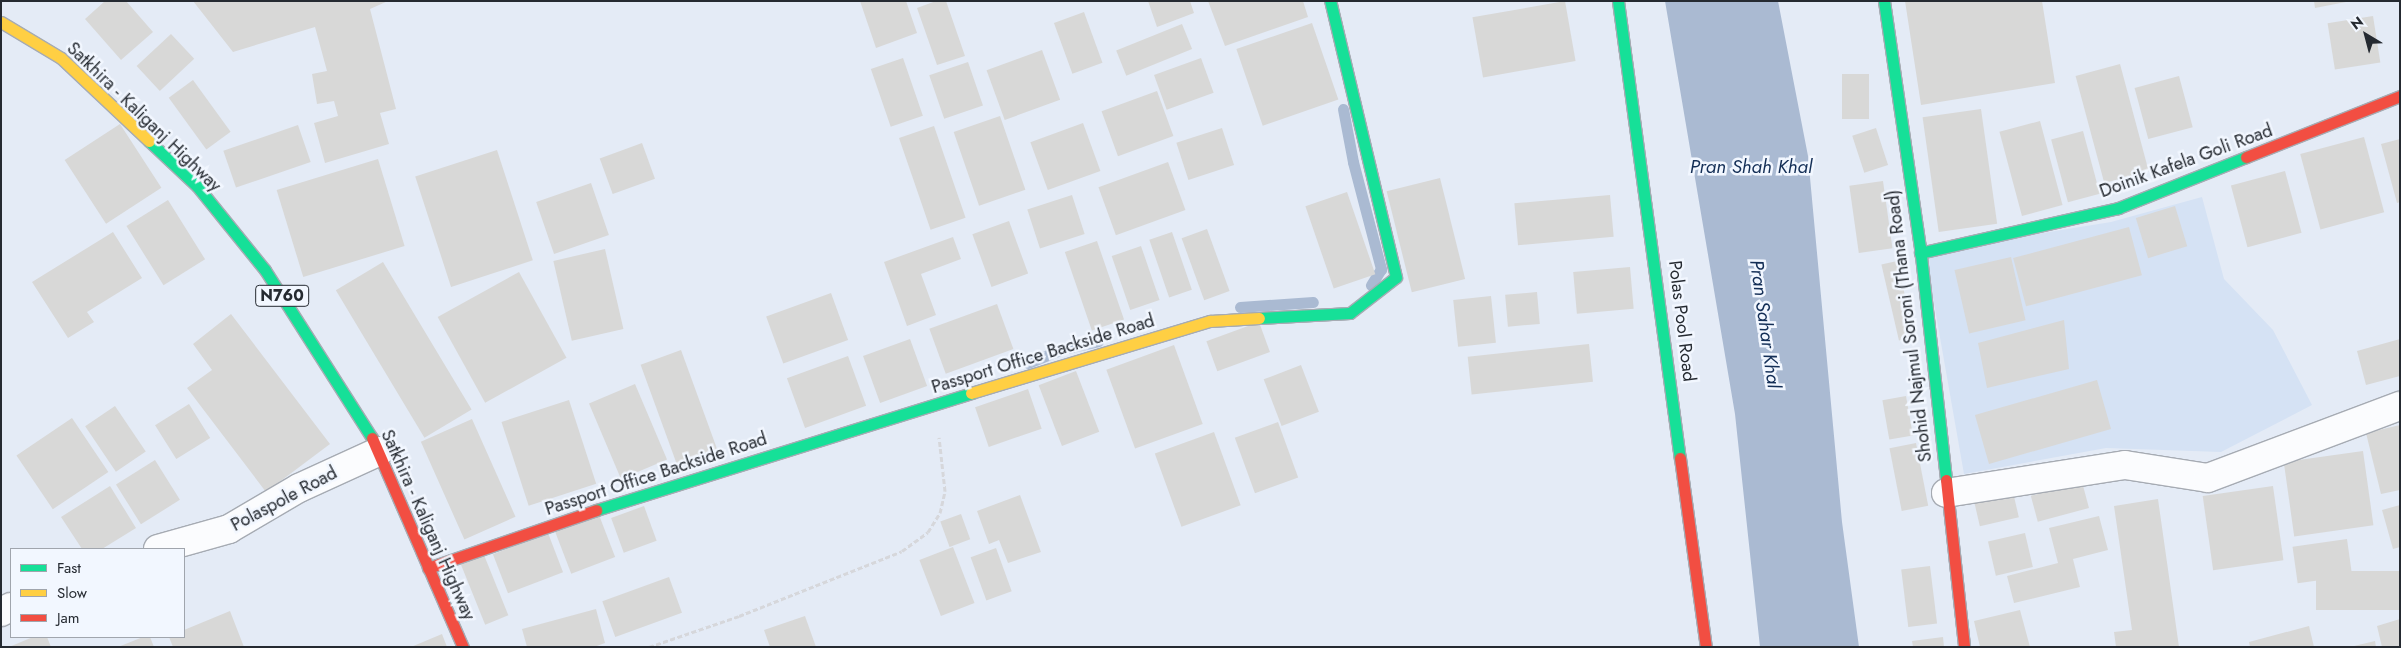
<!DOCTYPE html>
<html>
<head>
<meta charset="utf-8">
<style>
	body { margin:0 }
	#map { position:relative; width:2401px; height:648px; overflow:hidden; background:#e4ebf6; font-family:Jost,sans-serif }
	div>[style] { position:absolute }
	.built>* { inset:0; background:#d5e2f4 }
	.water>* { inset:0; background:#aabad2 }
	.stream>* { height:11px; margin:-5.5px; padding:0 5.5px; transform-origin:5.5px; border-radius:5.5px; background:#aabad2 }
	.building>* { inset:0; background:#d8d8d7; transform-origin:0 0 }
	.path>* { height:3px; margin-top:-1.5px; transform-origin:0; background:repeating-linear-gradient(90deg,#d6d7db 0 5px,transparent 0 7.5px) }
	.roads { filter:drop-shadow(1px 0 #a6abb3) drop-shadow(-1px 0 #a6abb3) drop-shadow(0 1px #a6abb3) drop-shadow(0 -1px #a6abb3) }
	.street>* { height:28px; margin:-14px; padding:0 14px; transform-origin:14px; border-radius:14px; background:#fbfcfe }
	.fast>* { height:11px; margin:-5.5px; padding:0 5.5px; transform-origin:5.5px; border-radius:5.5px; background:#16e098 }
	.slow>* { height:11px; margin:-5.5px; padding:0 5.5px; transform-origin:5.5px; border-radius:5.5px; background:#ffcf43 }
	.jam>* { height:11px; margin:-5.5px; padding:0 5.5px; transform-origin:5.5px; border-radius:5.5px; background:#f24e42 }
	span { translate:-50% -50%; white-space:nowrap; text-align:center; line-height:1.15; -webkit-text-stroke:5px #f2f7ff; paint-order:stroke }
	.shield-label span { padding:1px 4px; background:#f2f7ff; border:1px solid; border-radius:4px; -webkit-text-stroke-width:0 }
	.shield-label { font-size:16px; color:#252a31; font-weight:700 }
	.street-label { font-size:18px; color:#252a31 }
	.water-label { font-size:19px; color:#132e56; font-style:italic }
	.frame { position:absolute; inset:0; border:2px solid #252a31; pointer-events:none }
	.legend { position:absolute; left:10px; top:548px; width:175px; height:90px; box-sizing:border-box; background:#f2f7ff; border:1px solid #a0a5ad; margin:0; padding:6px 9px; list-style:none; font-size:15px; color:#252a31 }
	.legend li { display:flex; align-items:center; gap:10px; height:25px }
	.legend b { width:25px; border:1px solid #a0a5ad }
	.north { position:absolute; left:2341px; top:10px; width:50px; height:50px; -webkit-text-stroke:4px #f2f7ff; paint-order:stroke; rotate:323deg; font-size:14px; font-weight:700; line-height:20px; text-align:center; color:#252a31 }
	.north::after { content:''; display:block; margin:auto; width:18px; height:22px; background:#252a31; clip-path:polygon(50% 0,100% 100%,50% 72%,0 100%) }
</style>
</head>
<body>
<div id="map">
	<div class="built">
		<i style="clip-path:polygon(2202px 197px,2224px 279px,2273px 330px,2312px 405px,2221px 452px,2106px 448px,1964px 474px,1925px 252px,2111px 222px)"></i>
	</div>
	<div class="water">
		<i style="clip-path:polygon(1665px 1px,1778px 1px,1808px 156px,1842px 522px,1859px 647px,1760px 647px,1735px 414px)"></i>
	</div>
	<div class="stream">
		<i style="left:1343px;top:109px;width:54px;rotate:79.3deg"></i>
		<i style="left:1353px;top:162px;width:111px;rotate:75.3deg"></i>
		<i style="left:1381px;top:269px;width:19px;rotate:122deg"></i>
		<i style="left:1240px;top:307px;width:73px;rotate:-3.9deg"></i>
		<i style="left:1028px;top:363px;width:35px;rotate:-22deg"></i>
		<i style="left:1060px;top:350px;width:39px;rotate:-13deg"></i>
	</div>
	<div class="building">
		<i style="clip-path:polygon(105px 1px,126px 1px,153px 32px,121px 60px,85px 19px)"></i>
		<i style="clip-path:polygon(193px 1px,388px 1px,370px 9px,396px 109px,380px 113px,389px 144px,325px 163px,314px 123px,338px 116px,334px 101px,317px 104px,312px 74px,327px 71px,315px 27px,233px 52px)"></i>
		<i style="clip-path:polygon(860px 1px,906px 1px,917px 33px,876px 48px)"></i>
		<i style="clip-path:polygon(936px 1px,946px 1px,965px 56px,937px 65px,917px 8px)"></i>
		<i style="clip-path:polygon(1148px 1px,1190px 1px,1194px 13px,1157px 27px)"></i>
		<i style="clip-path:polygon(1208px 1px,1303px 1px,1308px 17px,1225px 46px)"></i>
		<i style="left:1565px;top:1px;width:61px;height:94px;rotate:80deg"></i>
		<i style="clip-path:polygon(1905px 1px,2042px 1px,2055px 83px,1921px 105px)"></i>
		<i style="clip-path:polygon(2314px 1px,2346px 1px,2346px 2px,2315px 8px)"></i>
		<i style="left:1084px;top:12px;width:54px;height:32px;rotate:70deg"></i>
		<i style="left:2373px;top:16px;width:47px;height:46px;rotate:81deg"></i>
		<i style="left:1312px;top:23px;width:81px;height:80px;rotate:71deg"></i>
		<i style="left:1182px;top:24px;width:27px;height:71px;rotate:68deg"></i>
		<i style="left:171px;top:34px;width:34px;height:47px;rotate:47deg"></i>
		<i style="left:1042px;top:50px;width:53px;height:59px;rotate:70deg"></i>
		<i style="left:903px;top:58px;width:61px;height:34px;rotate:71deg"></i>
		<i style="left:1201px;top:58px;width:37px;height:50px;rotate:70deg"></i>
		<i style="left:968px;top:62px;width:46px;height:41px;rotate:71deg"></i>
		<i style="left:2120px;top:64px;width:111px;height:46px;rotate:75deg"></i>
		<i style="left:1842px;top:74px;width:27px;height:45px"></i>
		<i style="left:2179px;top:76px;width:53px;height:46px;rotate:75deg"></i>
		<i style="left:193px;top:80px;width:64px;height:30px;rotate:54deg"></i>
		<i style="left:1157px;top:91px;width:48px;height:59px;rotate:70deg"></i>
		<i style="left:1981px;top:109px;width:116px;height:59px;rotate:82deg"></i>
		<i style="left:1000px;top:116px;width:78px;height:49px;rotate:71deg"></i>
		<i style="left:2040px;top:121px;width:87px;height:42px;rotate:75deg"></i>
		<i style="left:1083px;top:123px;width:51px;height:56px;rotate:70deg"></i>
		<i style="left:120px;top:124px;width:76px;height:66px;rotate:57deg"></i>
		<i style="left:298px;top:125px;width:39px;height:79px;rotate:71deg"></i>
		<i style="left:934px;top:126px;width:97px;height:37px;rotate:71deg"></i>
		<i style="left:1222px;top:128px;width:39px;height:48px;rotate:72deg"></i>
		<i style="left:1876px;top:128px;width:39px;height:25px;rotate:72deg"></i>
		<i style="left:2083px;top:131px;width:65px;height:33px;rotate:75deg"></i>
		<i style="left:2364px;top:137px;width:78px;height:66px;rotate:75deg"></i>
		<i style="clip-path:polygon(2400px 139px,2400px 202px,2397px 203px,2381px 144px)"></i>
		<i style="left:642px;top:143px;width:38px;height:45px;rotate:70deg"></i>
		<i style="left:497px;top:150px;width:116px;height:86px;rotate:72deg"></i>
		<i style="left:378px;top:159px;width:91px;height:106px;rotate:73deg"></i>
		<i style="left:1168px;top:162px;width:51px;height:74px;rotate:70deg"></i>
		<i style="left:2285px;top:171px;width:64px;height:56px;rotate:75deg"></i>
		<i style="left:1440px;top:178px;width:104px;height:55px;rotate:76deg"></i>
		<i style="left:1883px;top:181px;width:68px;height:34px;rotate:82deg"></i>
		<i style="left:591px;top:183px;width:55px;height:58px;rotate:71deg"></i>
		<i style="left:1347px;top:192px;width:87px;height:44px;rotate:71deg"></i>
		<i style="left:1072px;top:195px;width:41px;height:47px;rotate:72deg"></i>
		<i style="left:1610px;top:195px;width:42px;height:96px;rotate:85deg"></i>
		<i style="left:168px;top:200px;width:70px;height:49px;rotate:58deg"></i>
		<i style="left:2175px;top:206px;width:42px;height:41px;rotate:73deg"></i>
		<i style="left:1009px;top:221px;width:56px;height:39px;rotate:70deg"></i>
		<i style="left:2129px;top:227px;width:50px;height:120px;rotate:75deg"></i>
		<i style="left:1207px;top:229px;width:66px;height:27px;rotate:70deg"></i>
		<i style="clip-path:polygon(113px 232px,142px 278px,87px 312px,94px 322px,68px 338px,32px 282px)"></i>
		<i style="left:1172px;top:232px;width:61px;height:24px;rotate:71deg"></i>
		<i style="clip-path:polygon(953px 237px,961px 259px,921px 274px,936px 315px,907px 326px,884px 262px)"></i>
		<i style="left:1097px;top:241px;width:83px;height:34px;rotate:71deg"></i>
		<i style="left:1141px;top:246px;width:57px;height:31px;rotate:71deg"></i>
		<i style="left:605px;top:249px;width:82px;height:53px;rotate:77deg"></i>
		<i style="left:2011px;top:257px;width:65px;height:58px;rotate:77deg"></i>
		<i style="left:1897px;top:261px;width:78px;height:16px;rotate:77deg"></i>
		<i style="left:383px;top:262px;width:172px;height:55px;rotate:59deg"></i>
		<i style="left:1630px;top:267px;width:42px;height:57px;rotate:85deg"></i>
		<i style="left:519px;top:272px;width:98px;height:93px;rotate:61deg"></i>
		<i style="left:1537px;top:292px;width:32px;height:32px;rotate:85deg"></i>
		<i style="left:831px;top:293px;width:50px;height:69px;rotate:70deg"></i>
		<i style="left:1491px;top:296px;width:47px;height:38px;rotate:84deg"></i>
		<i style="left:997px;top:304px;width:48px;height:72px;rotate:70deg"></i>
		<i style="clip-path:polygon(231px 314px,330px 444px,266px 492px,187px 388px,212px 370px,193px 344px)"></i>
		<i style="clip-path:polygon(2064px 320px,2069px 369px,1987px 388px,1978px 343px)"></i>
		<i style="left:1259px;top:322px;width:32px;height:56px;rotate:70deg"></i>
		<i style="left:910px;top:339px;width:50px;height:50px;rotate:70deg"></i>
		<i style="clip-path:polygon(2400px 339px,2400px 376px,2366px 385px,2357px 351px)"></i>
		<i style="left:1589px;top:344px;width:38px;height:122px;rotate:84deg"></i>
		<i style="left:1174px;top:345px;width:84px;height:72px;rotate:70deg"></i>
		<i style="left:681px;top:350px;width:106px;height:43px;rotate:70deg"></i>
		<i style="left:848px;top:356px;width:53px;height:65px;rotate:70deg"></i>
		<i style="left:1301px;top:365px;width:50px;height:40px;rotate:69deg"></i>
		<i style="left:1076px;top:371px;width:65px;height:40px;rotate:69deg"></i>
		<i style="left:2097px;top:380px;width:51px;height:127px;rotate:74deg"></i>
		<i style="left:635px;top:384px;width:82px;height:50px;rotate:67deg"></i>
		<i style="left:1028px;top:389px;width:42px;height:56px;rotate:71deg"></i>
		<i style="left:1906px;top:396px;width:40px;height:24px;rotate:80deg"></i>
		<i style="left:569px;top:400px;width:88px;height:71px;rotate:72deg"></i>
		<i style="left:189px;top:404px;width:40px;height:40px;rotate:58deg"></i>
		<i style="left:115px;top:406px;width:55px;height:36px;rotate:56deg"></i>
		<i style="left:72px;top:418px;width:65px;height:67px;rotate:56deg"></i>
		<i style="left:472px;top:419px;width:107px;height:56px;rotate:66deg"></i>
		<i style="left:1278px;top:422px;width:59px;height:46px;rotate:70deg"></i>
		<i style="clip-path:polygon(2400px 425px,2400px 490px,2381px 494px,2366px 433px)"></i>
		<i style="left:1214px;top:432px;width:78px;height:63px;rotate:70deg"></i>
		<i style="left:1916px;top:443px;width:64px;height:27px;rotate:79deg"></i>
		<i style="left:2363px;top:451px;width:75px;height:80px;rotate:82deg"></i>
		<i style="left:155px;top:460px;width:47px;height:46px;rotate:58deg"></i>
		<i style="left:2082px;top:482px;width:27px;height:53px;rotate:75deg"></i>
		<i style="clip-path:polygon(110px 486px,136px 528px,102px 549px,82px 549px,61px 517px)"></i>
		<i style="left:2273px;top:486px;width:75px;height:71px;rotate:82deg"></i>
		<i style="left:2013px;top:492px;width:26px;height:40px;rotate:77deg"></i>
		<i style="clip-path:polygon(1020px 495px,1041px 552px,1008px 563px,999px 540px,989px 544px,977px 511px)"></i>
		<i style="clip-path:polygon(2158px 499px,2179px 647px,2116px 647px,2114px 632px,2132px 630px,2114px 506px)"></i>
		<i style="clip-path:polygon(2400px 505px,2400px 547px,2393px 549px,2382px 510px)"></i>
		<i style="left:644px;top:506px;width:37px;height:35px;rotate:70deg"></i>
		<i style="left:961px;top:514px;width:27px;height:22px;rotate:70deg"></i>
		<i style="left:599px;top:515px;width:45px;height:47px;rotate:69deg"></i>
		<i style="clip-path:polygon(2099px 516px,2108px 550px,2073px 559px,2080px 587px,2014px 603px,2007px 576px,2058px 563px,2049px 528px)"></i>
		<i style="left:548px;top:533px;width:42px;height:59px;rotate:69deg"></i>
		<i style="left:2025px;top:533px;width:35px;height:38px;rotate:77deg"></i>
		<i style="left:2347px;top:539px;width:37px;height:55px;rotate:82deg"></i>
		<i style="left:953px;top:547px;width:60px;height:36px;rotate:69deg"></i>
		<i style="left:996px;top:548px;width:46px;height:27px;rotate:70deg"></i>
		<i style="left:484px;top:555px;width:65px;height:25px;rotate:68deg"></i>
		<i style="left:1930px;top:566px;width:58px;height:29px;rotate:83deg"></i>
		<i style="left:2400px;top:571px;width:39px;height:84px;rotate:90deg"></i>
		<i style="left:669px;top:577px;width:38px;height:71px;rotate:70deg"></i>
		<i style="clip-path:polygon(596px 609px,605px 643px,594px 647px,527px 647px,522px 629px)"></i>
		<i style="clip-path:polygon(2020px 610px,2030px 647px,1980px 647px,1974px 621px)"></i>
		<i style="clip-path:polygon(230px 611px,244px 647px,173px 647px,169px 637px,184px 637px,184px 630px)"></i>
		<i style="clip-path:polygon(805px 616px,816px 647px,770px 647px,764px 630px)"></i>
		<i style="clip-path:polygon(2400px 619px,2400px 647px,2382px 647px,2377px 626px)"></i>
		<i style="clip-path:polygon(2309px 626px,2314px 647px,2250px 647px,2249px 642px)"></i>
		<i style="clip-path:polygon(442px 634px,447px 647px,411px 647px)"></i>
		<i style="clip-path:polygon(33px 637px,47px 637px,51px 647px,9px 647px)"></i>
		<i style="clip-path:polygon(143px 637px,150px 637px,154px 647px,118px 647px)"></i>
		<i style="clip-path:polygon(1943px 637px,1944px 647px,1913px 647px,1912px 641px)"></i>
		<i style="clip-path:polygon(2375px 641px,2376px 647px,2354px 647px,2354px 646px)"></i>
	</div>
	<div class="path">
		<i style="left:649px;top:647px;width:95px;rotate:-19deg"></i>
		<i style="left:739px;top:616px;width:175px;rotate:-21.7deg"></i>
		<i style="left:902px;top:551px;width:32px;rotate:-36deg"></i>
		<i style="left:928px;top:532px;width:22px;rotate:-58deg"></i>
		<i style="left:940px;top:513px;width:23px;rotate:-77deg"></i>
		<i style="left:945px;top:491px;width:54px;rotate:-96.3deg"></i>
	</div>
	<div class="roads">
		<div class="street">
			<i style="left:1946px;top:493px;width:181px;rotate:-8.9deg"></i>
			<i style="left:2125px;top:465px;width:84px;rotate:8.9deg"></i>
			<i style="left:2208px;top:478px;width:205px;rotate:-20.6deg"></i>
			<i style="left:158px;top:549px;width:74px;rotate:-15.7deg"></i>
			<i style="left:229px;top:529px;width:81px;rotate:-30.4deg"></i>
			<i style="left:299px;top:488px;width:89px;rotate:-24.6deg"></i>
			<i style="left:1px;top:612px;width:11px;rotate:-27deg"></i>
		</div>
		<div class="fast">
			<i style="left:1618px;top:1px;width:461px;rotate:82.3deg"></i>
			<i style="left:1884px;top:1px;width:249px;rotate:81.7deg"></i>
			<i style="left:1920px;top:247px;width:234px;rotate:83.6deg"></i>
			<i style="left:149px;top:141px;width:66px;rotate:43.2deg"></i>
			<i style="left:197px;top:186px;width:108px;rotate:51deg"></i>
			<i style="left:265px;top:270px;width:199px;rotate:57.5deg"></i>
			<i style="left:1920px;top:253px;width:203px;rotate:-12.8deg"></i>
			<i style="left:2118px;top:208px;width:138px;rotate:-21.7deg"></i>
			<i style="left:1259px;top:318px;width:91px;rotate:-3.1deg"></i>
			<i style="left:1350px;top:313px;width:58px;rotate:-38deg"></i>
			<i style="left:1396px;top:277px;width:284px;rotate:-103.4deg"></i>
			<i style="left:596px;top:510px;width:393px;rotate:-17.3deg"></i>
		</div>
		<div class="slow">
			<i style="left:1px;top:22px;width:70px;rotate:31deg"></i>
			<i style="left:61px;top:58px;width:121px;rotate:43.3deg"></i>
			<i style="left:971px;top:393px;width:250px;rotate:-16.8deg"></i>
			<i style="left:1210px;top:321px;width:49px;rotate:-3.5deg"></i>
		</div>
		<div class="jam">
			<i style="left:2246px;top:157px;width:166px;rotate:-21.6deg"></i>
			<i style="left:372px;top:438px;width:228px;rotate:66.5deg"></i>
			<i style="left:1680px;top:458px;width:191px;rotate:82.2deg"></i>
			<i style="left:1946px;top:480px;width:168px;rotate:83.8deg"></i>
			<i style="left:428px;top:568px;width:178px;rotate:-19deg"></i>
		</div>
	</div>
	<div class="shield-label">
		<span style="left:282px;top:296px">N760</span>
	</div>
	<div class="street-label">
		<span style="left:144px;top:117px;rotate:44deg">Satkhira - Kaliganj Highway</span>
		<span style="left:2186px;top:161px;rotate:-20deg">Doinik Kafela Goli Road</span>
		<span style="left:1682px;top:321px;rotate:83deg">Polas Pool Road</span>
		<span style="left:1909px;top:326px;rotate:-97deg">Shohid Najmul Soroni (Thana Road)</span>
		<span style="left:1043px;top:354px;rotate:-17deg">Passport Office Backside Road</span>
		<span style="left:656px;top:474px;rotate:-18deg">Passport Office Backside Road</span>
		<span style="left:284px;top:499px;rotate:-28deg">Polaspole Road</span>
		<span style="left:428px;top:525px;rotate:66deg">Satkhira - Kaliganj Highway</span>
	</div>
	<div class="water-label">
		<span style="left:1751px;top:167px">Pran Shah Khal</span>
		<span style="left:1765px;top:324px;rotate:82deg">Pran Sahar Khal</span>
	</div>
	<div class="frame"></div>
	<ul class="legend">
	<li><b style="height:6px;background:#16e098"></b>Fast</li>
	<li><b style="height:6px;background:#ffcf43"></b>Slow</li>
	<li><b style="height:6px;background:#f24e42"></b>Jam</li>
	</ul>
	<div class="north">N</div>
</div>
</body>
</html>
